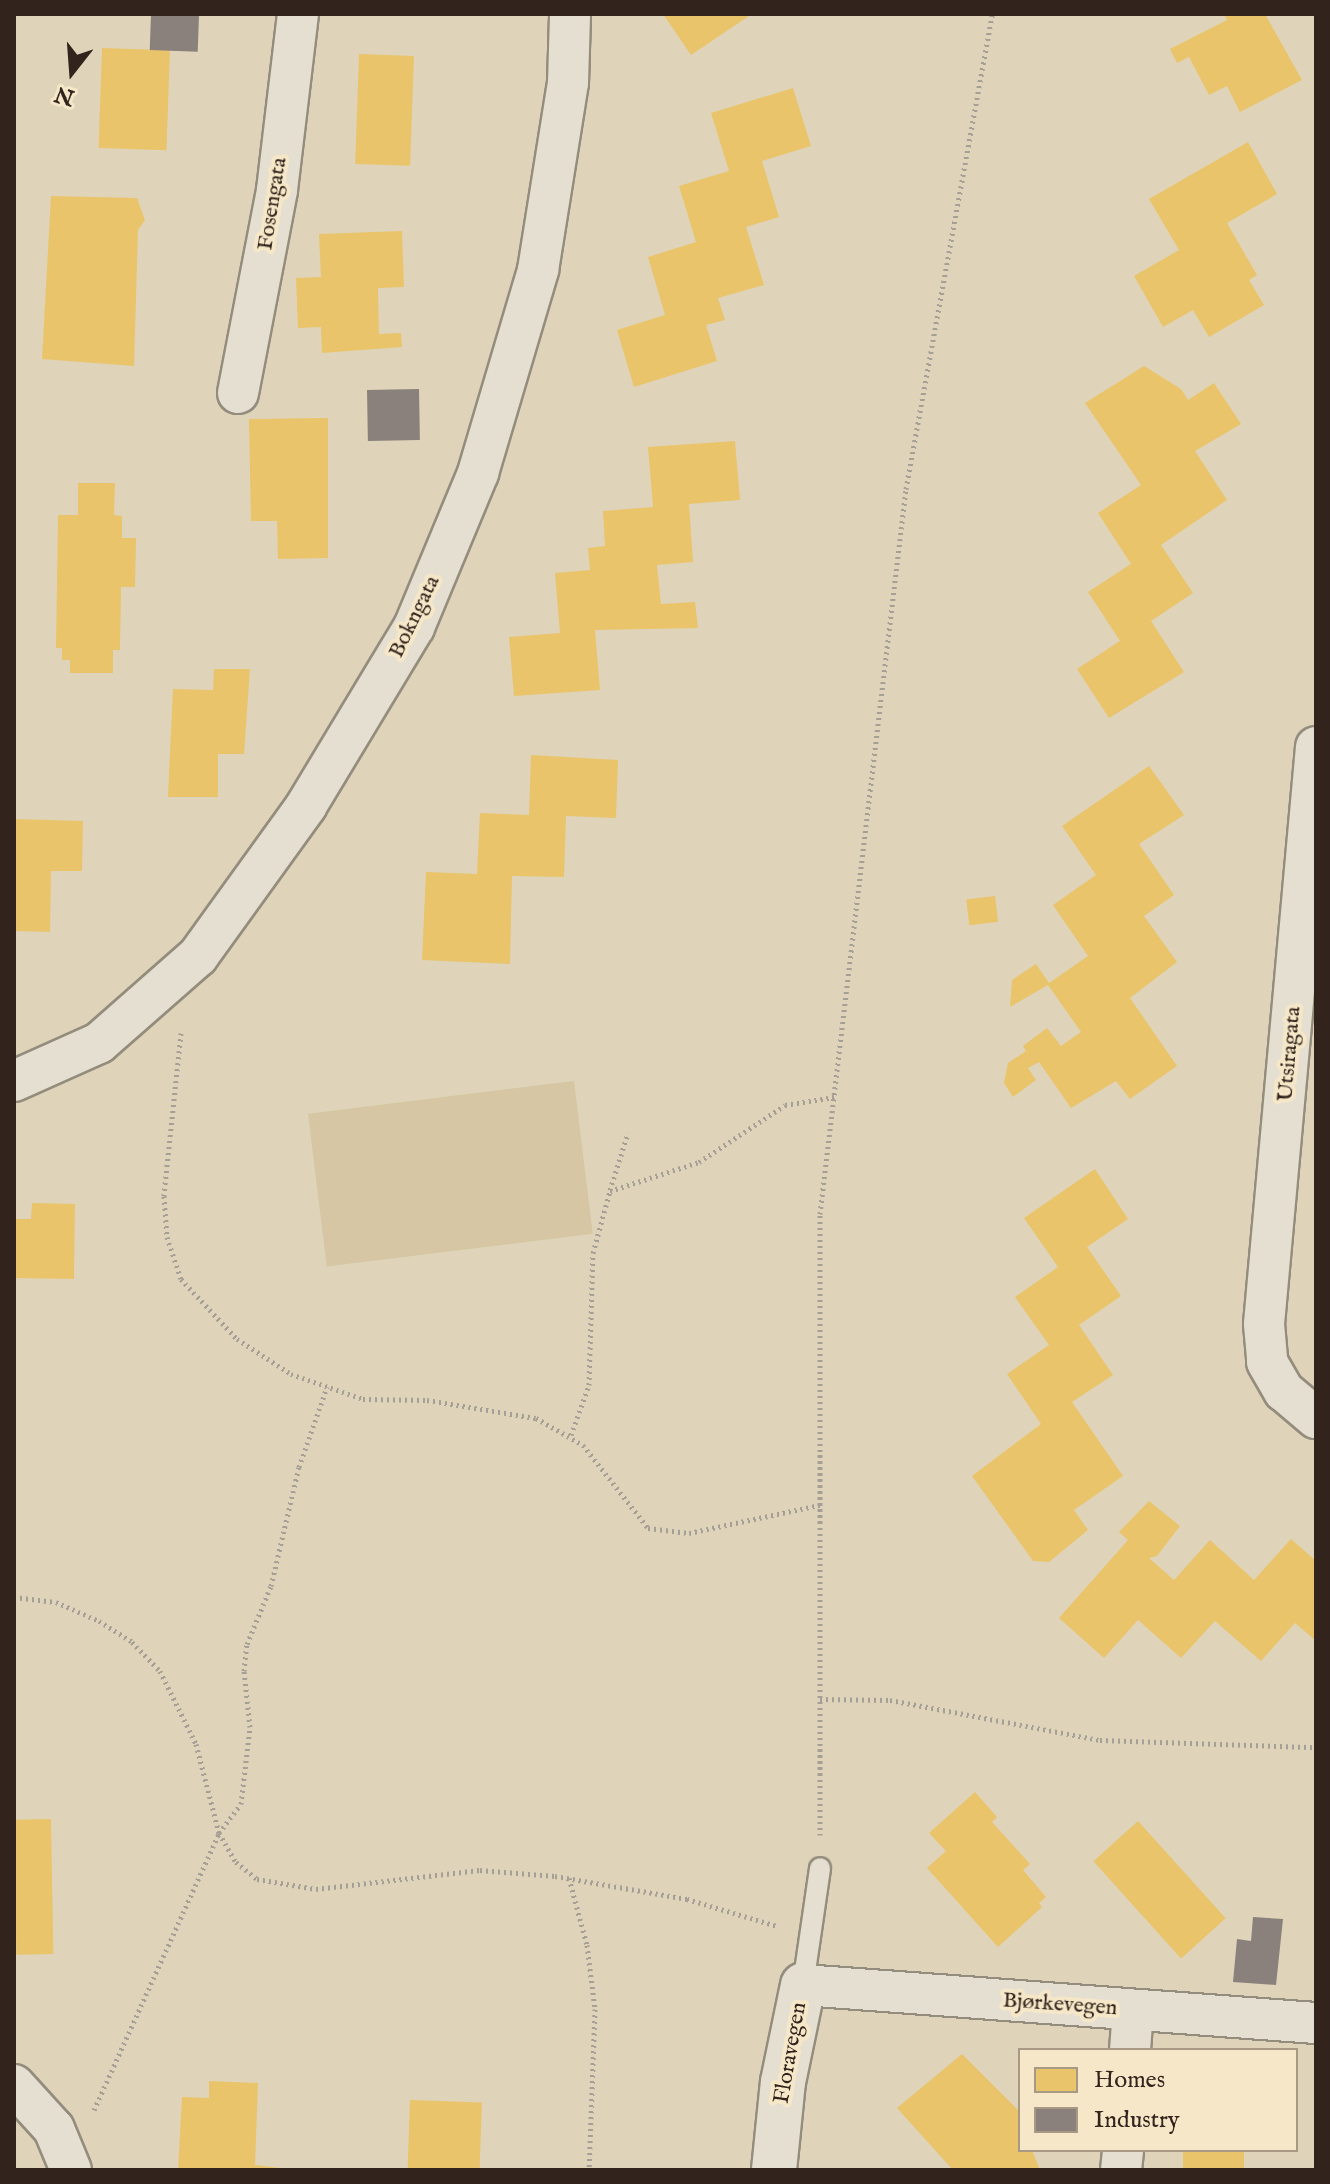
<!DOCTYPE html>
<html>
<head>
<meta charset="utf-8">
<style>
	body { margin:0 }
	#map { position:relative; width:1330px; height:2184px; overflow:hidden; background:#dfd4b9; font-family:"IM FELL English",serif }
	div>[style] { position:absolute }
	.green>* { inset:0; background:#d6c6a3; transform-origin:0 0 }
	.homes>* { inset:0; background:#e9c46a; transform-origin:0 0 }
	.industry>* { inset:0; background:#8a817c; transform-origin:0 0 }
	.path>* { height:5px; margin-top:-2.5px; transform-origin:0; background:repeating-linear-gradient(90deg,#a59f95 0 2px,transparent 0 6px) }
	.roads { filter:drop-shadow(2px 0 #948c7c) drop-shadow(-2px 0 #948c7c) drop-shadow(0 2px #948c7c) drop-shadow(0 -2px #948c7c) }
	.service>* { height:20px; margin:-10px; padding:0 10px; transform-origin:10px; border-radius:10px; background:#e5dfd2 }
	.minor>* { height:40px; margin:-20px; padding:0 20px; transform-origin:20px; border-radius:20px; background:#e5dfd2 }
	.tertiary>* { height:44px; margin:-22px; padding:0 22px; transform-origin:22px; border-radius:22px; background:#e5dfd2 }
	span { translate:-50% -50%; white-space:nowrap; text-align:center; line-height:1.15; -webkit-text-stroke:8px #f5e7c7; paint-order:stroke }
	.street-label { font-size:22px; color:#32241d }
	.frame { position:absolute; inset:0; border:16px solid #32241d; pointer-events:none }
	.legend { position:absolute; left:1018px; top:2048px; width:280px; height:104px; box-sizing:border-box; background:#f5e7c7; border:2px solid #a79983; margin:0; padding:10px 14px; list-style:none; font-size:24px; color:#32241d }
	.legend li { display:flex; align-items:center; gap:16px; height:40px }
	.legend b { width:40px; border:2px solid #a79983 }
	.north { position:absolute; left:32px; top:32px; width:80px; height:80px; -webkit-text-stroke:6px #f5e7c7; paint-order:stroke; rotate:197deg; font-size:22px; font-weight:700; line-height:32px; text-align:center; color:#32241d }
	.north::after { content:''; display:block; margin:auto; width:28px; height:36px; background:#32241d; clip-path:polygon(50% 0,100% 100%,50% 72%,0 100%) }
</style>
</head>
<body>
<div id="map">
	<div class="green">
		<i style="left:574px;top:1081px;width:154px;height:268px;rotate:83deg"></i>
	</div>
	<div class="homes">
		<i style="clip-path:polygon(663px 14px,752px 14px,691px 55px)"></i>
		<i style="clip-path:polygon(1224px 14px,1265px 14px,1302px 80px,1240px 112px,1227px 86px,1209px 95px,1189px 57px,1177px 63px,1170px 49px,1227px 20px)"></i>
		<i style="left:102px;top:48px;width:68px;height:100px;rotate:2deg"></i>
		<i style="left:359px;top:54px;width:55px;height:110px;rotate:2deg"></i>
		<i style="clip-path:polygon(793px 88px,811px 146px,762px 161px,779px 217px,746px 227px,764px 285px,718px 298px,725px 320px,706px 325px,717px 361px,634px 387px,617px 330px,665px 315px,648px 257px,696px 242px,679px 186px,729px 171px,711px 113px)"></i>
		<i style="clip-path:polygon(1248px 142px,1277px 194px,1227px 223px,1257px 275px,1249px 280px,1264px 305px,1209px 337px,1193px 310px,1163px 327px,1134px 276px,1179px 250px,1149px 199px)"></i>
		<i style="clip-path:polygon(51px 196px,137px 198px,145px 220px,138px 230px,134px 366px,42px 359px)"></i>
		<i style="clip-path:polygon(402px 231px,404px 287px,378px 288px,379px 334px,401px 333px,402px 347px,322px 353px,321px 327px,298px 328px,296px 278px,321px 277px,319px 234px)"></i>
		<i style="clip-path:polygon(1144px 366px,1181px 389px,1188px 400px,1214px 383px,1241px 424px,1195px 451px,1227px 500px,1161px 545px,1193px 593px,1151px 621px,1184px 672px,1109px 718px,1077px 669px,1120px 641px,1088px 592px,1131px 564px,1098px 513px,1141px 485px,1085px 403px)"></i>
		<i style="clip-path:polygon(328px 418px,328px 558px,278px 559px,277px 521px,251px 521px,249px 419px)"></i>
		<i style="clip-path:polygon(735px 441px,740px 500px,689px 504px,693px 562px,657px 565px,661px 604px,695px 602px,698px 628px,595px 630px,600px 690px,514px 696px,509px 637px,560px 633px,555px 573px,590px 570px,588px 548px,605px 546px,603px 511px,653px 507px,648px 447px)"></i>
		<i style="clip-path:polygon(78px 483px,115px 483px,114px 515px,122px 516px,122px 538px,136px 538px,135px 587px,121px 587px,120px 650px,113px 650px,113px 673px,70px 673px,70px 660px,62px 660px,62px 648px,56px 648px,58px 515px,78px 515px)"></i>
		<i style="clip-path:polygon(214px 669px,250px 669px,244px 754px,218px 754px,218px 797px,168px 797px,173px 689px,213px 690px)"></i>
		<i style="clip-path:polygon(531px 755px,618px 760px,616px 818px,566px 816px,564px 877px,512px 876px,510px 964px,422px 960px,426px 872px,477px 874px,480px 813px,529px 815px)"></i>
		<i style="clip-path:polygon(1149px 766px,1184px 815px,1139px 844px,1174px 895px,1144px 916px,1177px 962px,1130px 998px,1177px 1066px,1130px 1099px,1116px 1081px,1071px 1108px,1039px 1062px,1028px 1068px,1036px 1080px,1013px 1097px,1004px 1083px,1008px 1063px,1026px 1051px,1023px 1046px,1047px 1028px,1061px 1046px,1081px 1032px,1048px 985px,1010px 1007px,1012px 980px,1036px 964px,1049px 983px,1088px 956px,1053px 905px,1096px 875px,1062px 826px)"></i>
		<i style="clip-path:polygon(14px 819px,83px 821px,82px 871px,51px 871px,50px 932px,14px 931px)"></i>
		<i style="left:995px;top:896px;width:26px;height:29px;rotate:83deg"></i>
		<i style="clip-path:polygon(1095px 1169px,1128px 1219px,1087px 1247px,1121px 1296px,1079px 1325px,1113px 1375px,1072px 1402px,1123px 1476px,1074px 1510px,1088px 1530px,1049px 1562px,1033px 1561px,972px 1476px,1041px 1424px,1007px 1374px,1049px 1345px,1015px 1297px,1058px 1267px,1024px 1218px)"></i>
		<i style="clip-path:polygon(32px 1203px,75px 1204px,74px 1279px,14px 1278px,14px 1219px,31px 1219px)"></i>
		<i style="clip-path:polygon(1149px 1501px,1180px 1526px,1157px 1556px,1149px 1558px,1174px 1580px,1210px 1540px,1254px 1580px,1291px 1539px,1316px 1561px,1316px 1641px,1295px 1623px,1261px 1661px,1215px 1621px,1181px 1658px,1138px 1620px,1104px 1658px,1059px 1618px,1128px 1540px,1119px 1532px)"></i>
		<i style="clip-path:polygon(975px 1792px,997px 1817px,992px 1822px,1030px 1864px,1023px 1870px,1046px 1897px,1039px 1903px,1042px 1907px,998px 1947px,927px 1868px,946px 1851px,929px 1833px)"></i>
		<i style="left:51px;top:1819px;width:135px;height:37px;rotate:89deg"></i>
		<i style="left:1138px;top:1821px;width:131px;height:60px;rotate:48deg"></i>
		<i style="clip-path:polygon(962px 2054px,1020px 2112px,1020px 2150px,1032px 2150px,1040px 2170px,953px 2170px,897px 2108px)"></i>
		<i style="clip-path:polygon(209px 2081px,258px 2083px,255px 2165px,298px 2170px,178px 2170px,182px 2097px,209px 2098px)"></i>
		<i style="left:410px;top:2100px;width:72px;height:70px;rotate:2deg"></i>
		<i style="left:1183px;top:2150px;width:61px;height:20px"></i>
	</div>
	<div class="industry">
		<i style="left:151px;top:14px;width:48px;height:36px;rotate:2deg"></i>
		<i style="left:419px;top:389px;width:51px;height:52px;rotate:89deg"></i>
		<i style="clip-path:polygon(1253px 1917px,1283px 1919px,1276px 1985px,1233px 1982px,1237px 1939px,1251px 1941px)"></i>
	</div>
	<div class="path">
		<i style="left:181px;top:1033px;width:164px;rotate:96deg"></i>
		<i style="left:164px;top:1196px;width:41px;rotate:85.8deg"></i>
		<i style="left:167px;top:1237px;width:44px;rotate:71.6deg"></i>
		<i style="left:181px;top:1279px;width:82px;rotate:47deg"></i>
		<i style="left:237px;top:1339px;width:64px;rotate:32.9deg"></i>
		<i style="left:291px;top:1374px;width:76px;rotate:19.1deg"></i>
		<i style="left:363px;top:1399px;width:64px;rotate:0.9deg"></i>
		<i style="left:427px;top:1400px;width:110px;rotate:9.4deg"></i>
		<i style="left:536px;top:1418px;width:54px;rotate:29.9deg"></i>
		<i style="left:583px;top:1445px;width:105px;rotate:51.9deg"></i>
		<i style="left:648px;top:1528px;width:41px;rotate:7deg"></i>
		<i style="left:689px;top:1533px;width:134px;rotate:-12.1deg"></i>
		<i style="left:610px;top:1190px;width:60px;rotate:-72.5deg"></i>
		<i style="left:571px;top:1435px;width:53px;rotate:-70.2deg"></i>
		<i style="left:589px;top:1385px;width:132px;rotate:-88.3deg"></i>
		<i style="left:593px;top:1253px;width:64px;rotate:-74.7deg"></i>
		<i style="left:610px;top:1191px;width:94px;rotate:-18deg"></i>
		<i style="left:699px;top:1162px;width:103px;rotate:-33.5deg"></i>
		<i style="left:785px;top:1105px;width:50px;rotate:-9.3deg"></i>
		<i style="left:14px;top:1597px;width:42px;rotate:6.8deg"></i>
		<i style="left:56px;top:1602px;width:47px;rotate:23.8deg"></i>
		<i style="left:99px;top:1621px;width:39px;rotate:32deg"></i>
		<i style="left:132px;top:1642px;width:40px;rotate:46deg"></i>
		<i style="left:160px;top:1671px;width:81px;rotate:63.7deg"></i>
		<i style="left:196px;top:1744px;width:92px;rotate:75.5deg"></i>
		<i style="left:219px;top:1833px;width:34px;rotate:60deg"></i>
		<i style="left:236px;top:1862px;width:27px;rotate:39deg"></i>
		<i style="left:257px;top:1879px;width:60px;rotate:9.6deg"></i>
		<i style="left:316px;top:1889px;width:165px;rotate:-6.6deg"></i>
		<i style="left:480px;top:1870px;width:75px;rotate:4.6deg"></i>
		<i style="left:555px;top:1876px;width:134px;rotate:9.9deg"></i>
		<i style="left:687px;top:1899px;width:94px;rotate:16.7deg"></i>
		<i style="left:820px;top:1699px;width:70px;rotate:0.8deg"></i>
		<i style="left:890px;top:1700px;width:214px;rotate:10.8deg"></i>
		<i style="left:1100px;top:1740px;width:216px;rotate:1.9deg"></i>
		<i style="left:820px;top:1835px;width:621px;rotate:-90deg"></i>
		<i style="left:820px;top:1214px;width:730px;rotate:-83.24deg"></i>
		<i style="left:906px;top:489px;width:483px;rotate:-79.7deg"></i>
		<i style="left:569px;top:1878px;width:69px;rotate:75deg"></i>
		<i style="left:587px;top:1945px;width:64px;rotate:82.9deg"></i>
		<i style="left:595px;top:2009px;width:161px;rotate:92.1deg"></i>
		<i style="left:94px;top:2110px;width:304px;rotate:-65.7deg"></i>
		<i style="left:219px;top:1833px;width:36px;rotate:-53deg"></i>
		<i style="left:241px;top:1804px;width:78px;rotate:-83.3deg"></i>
		<i style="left:250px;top:1727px;width:56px;rotate:-96.1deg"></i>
		<i style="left:244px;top:1671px;width:27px;rotate:-84deg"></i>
		<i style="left:247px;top:1644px;width:63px;rotate:-67.5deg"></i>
		<i style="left:271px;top:1586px;width:122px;rotate:-76.8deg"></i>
		<i style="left:299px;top:1467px;width:85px;rotate:-70.7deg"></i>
	</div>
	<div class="roads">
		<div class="service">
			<i style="left:803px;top:1985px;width:118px;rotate:-81.7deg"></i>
		</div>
		<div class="minor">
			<i style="left:238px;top:393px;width:207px;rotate:-79.1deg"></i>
			<i style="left:277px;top:190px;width:177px;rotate:-83.2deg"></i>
			<i style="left:1316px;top:747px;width:579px;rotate:95.15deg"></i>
			<i style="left:1264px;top:1324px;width:38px;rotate:85deg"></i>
			<i style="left:1267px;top:1362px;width:34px;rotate:60deg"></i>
			<i style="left:1284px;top:1391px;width:42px;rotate:40.2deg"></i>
			<i style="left:14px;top:1081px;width:93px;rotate:-24.1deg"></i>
			<i style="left:99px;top:1043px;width:132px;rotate:-41.3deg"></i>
			<i style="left:198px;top:956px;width:185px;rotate:-54.2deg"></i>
			<i style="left:306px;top:806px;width:209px;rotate:-58.9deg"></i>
			<i style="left:414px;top:627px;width:167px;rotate:-67.4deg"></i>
			<i style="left:478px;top:473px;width:212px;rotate:-73.5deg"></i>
			<i style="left:538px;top:270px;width:189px;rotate:-80.9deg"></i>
			<i style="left:568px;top:83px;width:69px;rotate:-88.3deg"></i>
			<i style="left:803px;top:1985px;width:514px;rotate:4.24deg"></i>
			<i style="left:1130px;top:2050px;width:40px;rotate:-85.7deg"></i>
			<i style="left:14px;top:2085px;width:59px;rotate:47.7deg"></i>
			<i style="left:54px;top:2129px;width:44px;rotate:67.5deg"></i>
			<i style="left:1121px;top:2170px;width:20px;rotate:-84deg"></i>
		</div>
		<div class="tertiary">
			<i style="left:774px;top:2170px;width:88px;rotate:-84.2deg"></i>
			<i style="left:783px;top:2082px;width:99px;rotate:-78.3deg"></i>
		</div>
	</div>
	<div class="street-label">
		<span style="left:273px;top:204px;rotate:-81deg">Fosengata</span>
		<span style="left:415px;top:617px;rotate:-64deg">Bokngata</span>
		<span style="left:1290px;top:1054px;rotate:-85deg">Utsiragata</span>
		<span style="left:1060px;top:2005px;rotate:4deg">Bjørkevegen</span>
		<span style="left:791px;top:2053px;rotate:-80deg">Floravegen</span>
	</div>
	<div class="frame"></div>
	<ul class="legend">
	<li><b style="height:22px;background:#e9c46a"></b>Homes</li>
	<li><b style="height:22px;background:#8a817c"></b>Industry</li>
	</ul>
	<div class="north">N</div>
</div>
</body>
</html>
